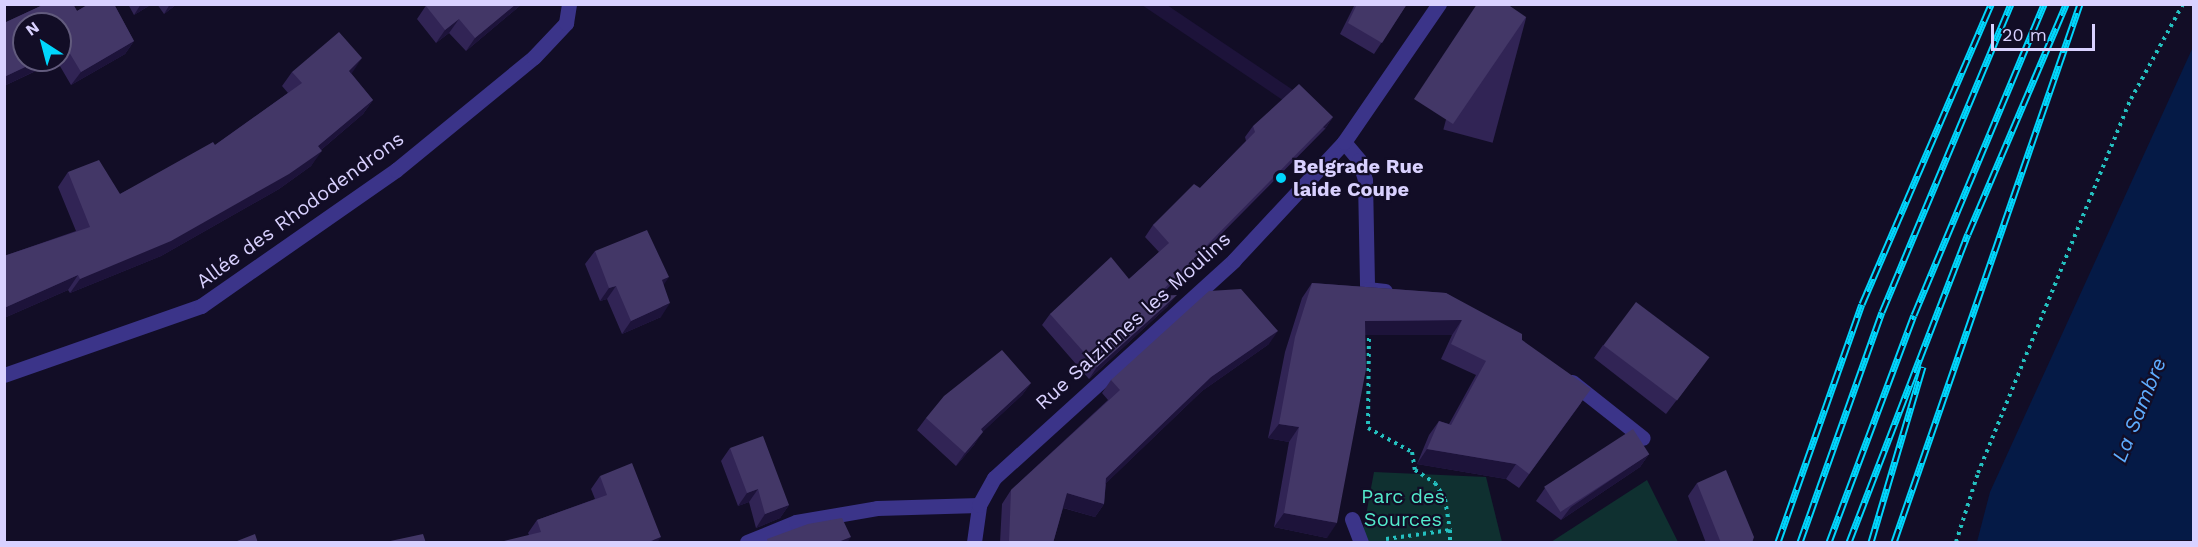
<!DOCTYPE html>
<html>
<head>
<meta charset="utf-8">
<style>
	body { margin:0 }
	#map { position:relative; width:2198px; height:547px; overflow:hidden; background:#120d26; font-family:"Work Sans",sans-serif }
	div>[style] { position:absolute }
	.green>* { inset:0; background:#0f3030 }
	.water>* { inset:0; background:#051a46 }
	.path>* { height:4px; margin-top:-2px; transform-origin:0; background:repeating-linear-gradient(90deg,#24c0bf 0 3px,transparent 0 7.5px) }
	.service>* { height:15px; margin:-7.5px; padding:0 7.5px; transform-origin:7.5px; border-radius:7.5px; background:#3b3489 }
	.minor>* { height:15px; margin:-7.5px; padding:0 7.5px; transform-origin:7.5px; border-radius:7.5px; background:#3b3489 }
	.tertiary>* { height:15px; margin:-7.5px; padding:0 7.5px; transform-origin:7.5px; border-radius:7.5px; background:#3b3489 }
	.rail>* { height:7px; margin-top:-3.5px; transform-origin:0; background:repeating-linear-gradient(90deg,#120d26 0 14px,#00d6fc 0 28px); box-sizing:border-box; border-block:2px solid #00d6fc }
	.wall>* { inset:0; background:#312455; transform-origin:0 0 }
	.shaded-wall>* { inset:0; background:#1d133a; transform-origin:0 0 }
	.building>* { inset:0; background:#433767; transform-origin:0 0 }
	.dots>* { width:16px; height:16px; translate:-50% -50%; box-sizing:border-box; border:3px solid #120d26; border-radius:50% }
	span { translate:-50% -50%; white-space:nowrap; text-align:center; line-height:1.15; -webkit-text-stroke:4.5px #120d26; paint-order:stroke }
	.poi-label { font-size:20px; color:#d9d1ff; font-weight:700 }
	.left { translate:0 -50%; text-align:left }
	.street-label { font-size:20px; color:#d9d1ff }
	.park-label { font-size:20px; color:#53eacc }
	.water-label { font-size:21px; color:#5fadff; font-style:italic }
	.frame { position:absolute; inset:0; border:6px solid #d9d1ff; pointer-events:none }
	.north { position:absolute; left:12px; top:12px; width:60px; height:60px; box-sizing:border-box; background:#120d26; border:2px solid #625b7d; border-radius:50%; rotate:324deg; font-size:16px; font-weight:700; line-height:24px; text-align:center; color:#d9d1ff }
	.north::after { content:''; display:block; margin:auto; width:21px; height:27px; background:#00d6fc; clip-path:polygon(50% 0,100% 100%,50% 72%,0 100%) }
	.scale { position:absolute; left:1991px; top:24px; width:104px; height:27px; box-sizing:border-box; border:3px solid #d9d1ff; border-top:0; padding-left:8px; font-size:18px; line-height:21px; white-space:nowrap; color:#d9d1ff; -webkit-text-stroke:4px #120d26; paint-order:stroke }
</style>
</head>
<body>
<div id="map">
	<div class="green">
		<i style="clip-path:polygon(1374px 472px,1486px 477px,1502px 542px,1361px 542px)"></i>
		<i style="clip-path:polygon(1647px 480px,1678px 542px,1551px 542px)"></i>
	</div>
	<div class="water">
		<i style="clip-path:polygon(2193px 47px,2193px 540px,1977px 542px,1990px 492px)"></i>
	</div>
	<div class="path">
		<i style="left:1369px;top:331px;width:97px;rotate:90.6deg"></i>
		<i style="left:1368px;top:428px;width:50px;rotate:28.6deg"></i>
		<i style="left:1412px;top:452px;width:18px;rotate:81deg"></i>
		<i style="left:1415px;top:470px;width:24px;rotate:33deg"></i>
		<i style="left:1435px;top:483px;width:19px;rotate:58deg"></i>
		<i style="left:1445px;top:499px;width:31px;rotate:81deg"></i>
		<i style="left:1386px;top:539px;width:65px;rotate:-8deg"></i>
		<i style="left:1450px;top:530px;width:12px;rotate:90deg"></i>
		<i style="left:1956px;top:542px;width:72px;rotate:-72.3deg"></i>
		<i style="left:1978px;top:473px;width:404px;rotate:-67.8deg"></i>
		<i style="left:2131px;top:99px;width:108px;rotate:-61.3deg"></i>
	</div>
	<div class="service">
		<i style="left:1352px;top:519px;width:25px;rotate:69deg"></i>
	</div>
	<div class="minor">
		<i style="left:1344px;top:142px;width:23px;rotate:50deg"></i>
		<i style="left:1359px;top:160px;width:21px;rotate:73deg"></i>
		<i style="left:1365px;top:180px;width:109px;rotate:88.9deg"></i>
		<i style="left:1367px;top:289px;width:18px;rotate:6deg"></i>
		<i style="left:4px;top:375px;width:209px;rotate:-19.3deg"></i>
		<i style="left:201px;top:306px;width:238px;rotate:-34.9deg"></i>
		<i style="left:396px;top:170px;width:178px;rotate:-39.3deg"></i>
		<i style="left:534px;top:57px;width:47px;rotate:-46.7deg"></i>
		<i style="left:566px;top:23px;width:19px;rotate:-81deg"></i>
		<i style="left:1572px;top:382px;width:90px;rotate:38.3deg"></i>
		<i style="left:747px;top:542px;width:53px;rotate:-22.2deg"></i>
		<i style="left:796px;top:522px;width:82px;rotate:-9.8deg"></i>
		<i style="left:877px;top:508px;width:102px;rotate:-1.7deg"></i>
	</div>
	<div class="tertiary">
		<i style="left:974px;top:542px;width:37px;rotate:-82deg"></i>
		<i style="left:979px;top:505px;width:31px;rotate:-61deg"></i>
		<i style="left:994px;top:478px;width:324px;rotate:-42.2deg"></i>
		<i style="left:1234px;top:260px;width:161px;rotate:-47deg"></i>
		<i style="left:1344px;top:142px;width:168px;rotate:-55.5deg"></i>
	</div>
	<div class="rail">
		<i style="left:1778px;top:542px;width:252px;rotate:-70.6deg"></i>
		<i style="left:1862px;top:304px;width:327px;rotate:-66.7deg"></i>
		<i style="left:1800px;top:542px;width:244px;rotate:-70.4deg"></i>
		<i style="left:1882px;top:312px;width:334px;rotate:-67.3deg"></i>
		<i style="left:1829px;top:542px;width:242px;rotate:-69.5deg"></i>
		<i style="left:1914px;top:315px;width:337px;rotate:-67.3deg"></i>
		<i style="left:1849px;top:542px;width:330px;rotate:-68.9deg"></i>
		<i style="left:1968px;top:234px;width:250px;rotate:-66.9deg"></i>
		<i style="left:1871px;top:542px;width:183px;rotate:-73.5deg"></i>
		<i style="left:1894px;top:542px;width:569px;rotate:-70.93deg"></i>
	</div>
	<div class="wall">
		<i style="clip-path:polygon(evenodd,45px 4px,73px 4px,77px 11px,89px 4px,114px 4px,134px 41px,125px 54px,71px 85px,57px 61px,4px 86px,4px 23px,45px 4px,24px 24px,60px 24px,60px 60px,24px 60px,24px 24px)"></i>
		<i style="clip-path:polygon(128px 4px,152px 4px,134px 15px)"></i>
		<i style="clip-path:polygon(157px 4px,177px 4px,164px 14px)"></i>
		<i style="clip-path:polygon(427px 4px,522px 4px,466px 51px,449px 33px,436px 43px,417px 19px)"></i>
		<i style="clip-path:polygon(1355px 4px,1407px 4px,1374px 54px,1340px 34px)"></i>
		<i style="left:1477px;top:4px;width:51px;height:130px;rotate:15deg"></i>
		<i style="clip-path:polygon(292px 72px,351px 73px,373px 100px,363px 114px,321px 150px,311px 166px,279px 189px,161px 256px,70px 293px,68px 290px,4px 318px,4px 256px,76px 231px,58px 187px,68px 172px,120px 194px,215px 145px,288px 93px,282px 86px)"></i>
		<i style="clip-path:polygon(1333px 117px,1325px 129px,1160px 296px,1168px 306px,1089px 379px,1042px 325px,1050px 314px,1129px 279px,1159px 252px,1145px 237px,1153px 225px,1200px 188px,1246px 141px,1245px 137px,1253px 126px)"></i>
		<i style="clip-path:polygon(595px 251px,664px 284px,661px 317px,622px 334px,607px 299px,600px 301px,585px 264px)"></i>
		<i style="clip-path:polygon(1312px 283px,1446px 293px,1522px 340px,1581px 403px,1519px 488px,1506px 479px,1417px 464px,1429px 435px,1439px 421px,1449px 424px,1476px 375px,1441px 359px,1452px 335px,1365px 335px,1327px 538px,1274px 527px,1289px 442px,1268px 438px,1285px 352px,1302px 298px)"></i>
		<i style="clip-path:polygon(1269px 344px,1202px 391px,1106px 483px,1104px 504px,1095px 517px,1063px 508px,1053px 543px,1000px 543px,1002px 504px,1011px 490px,1108px 400px,1102px 393px,1111px 380px)"></i>
		<i style="clip-path:polygon(1603px 345px,1699px 371px,1666px 414px,1594px 358px)"></i>
		<i style="clip-path:polygon(1031px 383px,1022px 395px,982px 432px,974px 445px,956px 466px,917px 430px,926px 418px)"></i>
		<i style="clip-path:polygon(730px 448px,789px 505px,780px 518px,756px 528px,749px 502px,738px 506px,721px 461px)"></i>
		<i style="clip-path:polygon(1649px 454px,1640px 467px,1561px 520px,1536px 501px,1545px 488px)"></i>
		<i style="clip-path:polygon(600px 476px,657px 543px,529px 535px,528px 533px,537px 520px,595px 499px,591px 489px)"></i>
		<i style="clip-path:polygon(1697px 483px,1752px 543px,1706px 543px,1688px 496px)"></i>
	</div>
	<div class="shaded-wall">
		<i style="clip-path:polygon(141px 4px,152px 4px,134px 15px)"></i>
		<i style="clip-path:polygon(170px 4px,177px 4px,164px 14px)"></i>
		<i style="clip-path:polygon(516px 4px,522px 4px,466px 51px,475px 38px)"></i>
		<i style="clip-path:polygon(459px 19px,449px 33px,436px 43px,445px 30px)"></i>
		<i style="clip-path:polygon(134px 41px,125px 54px,71px 85px,81px 72px)"></i>
		<i style="clip-path:polygon(66px 47px,60px 56px,60px 50px)"></i>
		<i style="clip-path:polygon(362px 58px,352px 73px,339px 85px,349px 71px)"></i>
		<i style="clip-path:polygon(40px 60px,58px 60px,4px 86px,4px 77px)"></i>
		<i style="clip-path:polygon(373px 100px,363px 114px,308px 161px,318px 146px)"></i>
		<i style="left:1333px;top:117px;width:14px;height:251px;rotate:124deg"></i>
		<i style="clip-path:polygon(322px 151px,311px 166px,279px 189px,161px 256px,70px 293px,80px 279px)"></i>
		<i style="clip-path:polygon(78px 275px,68px 290px,4px 318px,4px 308px)"></i>
		<i style="clip-path:polygon(669px 277px,660px 290px,662px 280px)"></i>
		<i style="clip-path:polygon(616px 286px,607px 299px,600px 301px,609px 288px)"></i>
		<i style="clip-path:polygon(1177px 295px,1168px 306px,1089px 379px,1097px 367px)"></i>
		<i style="clip-path:polygon(670px 303px,661px 317px,622px 334px,631px 321px)"></i>
		<i style="clip-path:polygon(1462px 320px,1452px 335px,1355px 335px,1365px 321px)"></i>
		<i style="clip-path:polygon(1278px 331px,1269px 344px,1202px 391px,1097px 492px,1106px 478px,1211px 377px)"></i>
		<i style="clip-path:polygon(1031px 383px,1022px 395px,972px 442px,981px 429px)"></i>
		<i style="clip-path:polygon(1279px 424px,1299px 427px,1289px 442px,1268px 438px)"></i>
		<i style="clip-path:polygon(983px 432px,974px 445px,956px 466px,965px 453px)"></i>
		<i style="clip-path:polygon(1427px 449px,1516px 464px,1506px 479px,1417px 464px)"></i>
		<i style="clip-path:polygon(1649px 454px,1640px 467px,1561px 520px,1571px 507px)"></i>
		<i style="clip-path:polygon(758px 489px,749px 502px,738px 506px,747px 493px)"></i>
		<i style="clip-path:polygon(1067px 493px,1104px 504px,1095px 517px,1057px 506px)"></i>
		<i style="clip-path:polygon(789px 505px,780px 518px,756px 528px,765px 514px)"></i>
		<i style="clip-path:polygon(1284px 513px,1337px 523px,1327px 538px,1274px 527px)"></i>
		<i style="clip-path:polygon(661px 537px,657px 543px,646px 543px)"></i>
		<i style="clip-path:polygon(851px 537px,847px 543px,836px 543px)"></i>
	</div>
	<div class="building">
		<i style="clip-path:polygon(45px 4px,73px 4px,77px 11px,89px 4px,114px 4px,134px 41px,81px 72px,66px 47px,60px 50px,60px 24px,24px 24px,24px 60px,40px 60px,4px 77px,4px 23px)"></i>
		<i style="clip-path:polygon(427px 4px,516px 4px,475px 38px,459px 19px,445px 30px,426px 6px)"></i>
		<i style="clip-path:polygon(1357px 4px,1407px 4px,1382px 43px,1348px 23px)"></i>
		<i style="clip-path:polygon(1477px 4px,1507px 4px,1526px 17px,1453px 124px,1414px 99px)"></i>
		<i style="clip-path:polygon(339px 32px,362px 58px,349px 71px,373px 100px,318px 146px,322px 151px,289px 174px,171px 241px,80px 279px,78px 275px,4px 308px,4px 256px,90px 227px,68px 172px,99px 160px,120px 194px,213px 142px,215px 145px,302px 83px,292px 72px)"></i>
		<i style="clip-path:polygon(1299px 84px,1333px 117px,1157px 296px,1177px 295px,1097px 367px,1050px 314px,1111px 257px,1129px 279px,1169px 243px,1153px 225px,1194px 184px,1200px 188px,1255px 132px,1253px 126px)"></i>
		<i style="clip-path:polygon(647px 230px,669px 277px,662px 280px,670px 303px,631px 321px,616px 286px,609px 288px,595px 251px)"></i>
		<i style="clip-path:polygon(1312px 283px,1446px 293px,1522px 334px,1522px 340px,1591px 389px,1529px 474px,1516px 464px,1427px 449px,1439px 421px,1451px 425px,1486px 361px,1451px 344px,1462px 320px,1365px 321px,1366px 369px,1337px 523px,1284px 513px,1299px 427px,1279px 424px,1295px 337px)"></i>
		<i style="clip-path:polygon(1241px 289px,1278px 331px,1211px 377px,1106px 478px,1104px 504px,1067px 493px,1053px 543px,1009px 543px,1011px 490px,1120px 390px,1111px 380px,1209px 291px)"></i>
		<i style="left:1636px;top:302px;width:92px;height:54px;rotate:37deg"></i>
		<i style="clip-path:polygon(1002px 350px,1031px 383px,981px 429px,983px 432px,965px 453px,926px 418px,944px 396px)"></i>
		<i style="left:1633px;top:429px;width:30px;height:106px;rotate:57deg"></i>
		<i style="clip-path:polygon(763px 436px,789px 505px,765px 514px,758px 489px,747px 493px,730px 448px)"></i>
		<i style="clip-path:polygon(632px 463px,661px 537px,646px 543px,496px 543px,541px 532px,537px 520px,607px 495px,600px 476px)"></i>
		<i style="clip-path:polygon(1726px 470px,1754px 537px,1752px 543px,1721px 543px,1697px 483px)"></i>
		<i style="clip-path:polygon(842px 518px,851px 537px,836px 543px,768px 543px,767px 539px,808px 524px)"></i>
		<i style="clip-path:polygon(255px 534px,258px 543px,232px 543px)"></i>
		<i style="clip-path:polygon(423px 534px,426px 543px,381px 543px)"></i>
	</div>
	<div class="dots">
		<i style="left:1281px;top:178px;background:#00d6fc"></i>
	</div>
	<div class="poi-label">
		<span class="left" style="left:1293px;top:178px">Belgrade Rue<br>laide Coupe</span>
	</div>
	<div class="street-label">
		<span style="left:300px;top:210px;rotate:-36deg">Allée des Rhododendrons</span>
		<span style="left:1133px;top:321px;rotate:-42deg">Rue Salzinnes les Moulins</span>
	</div>
	<div class="park-label">
		<span style="left:1403px;top:508px">Parc des<br>Sources</span>
	</div>
	<div class="water-label">
		<span style="left:2139px;top:410px;rotate:-68deg">La Sambre</span>
	</div>
	<div class="frame"></div>
	<div class="north">N</div>
	<div class="scale">20 m</div>
</div>
</body>
</html>
